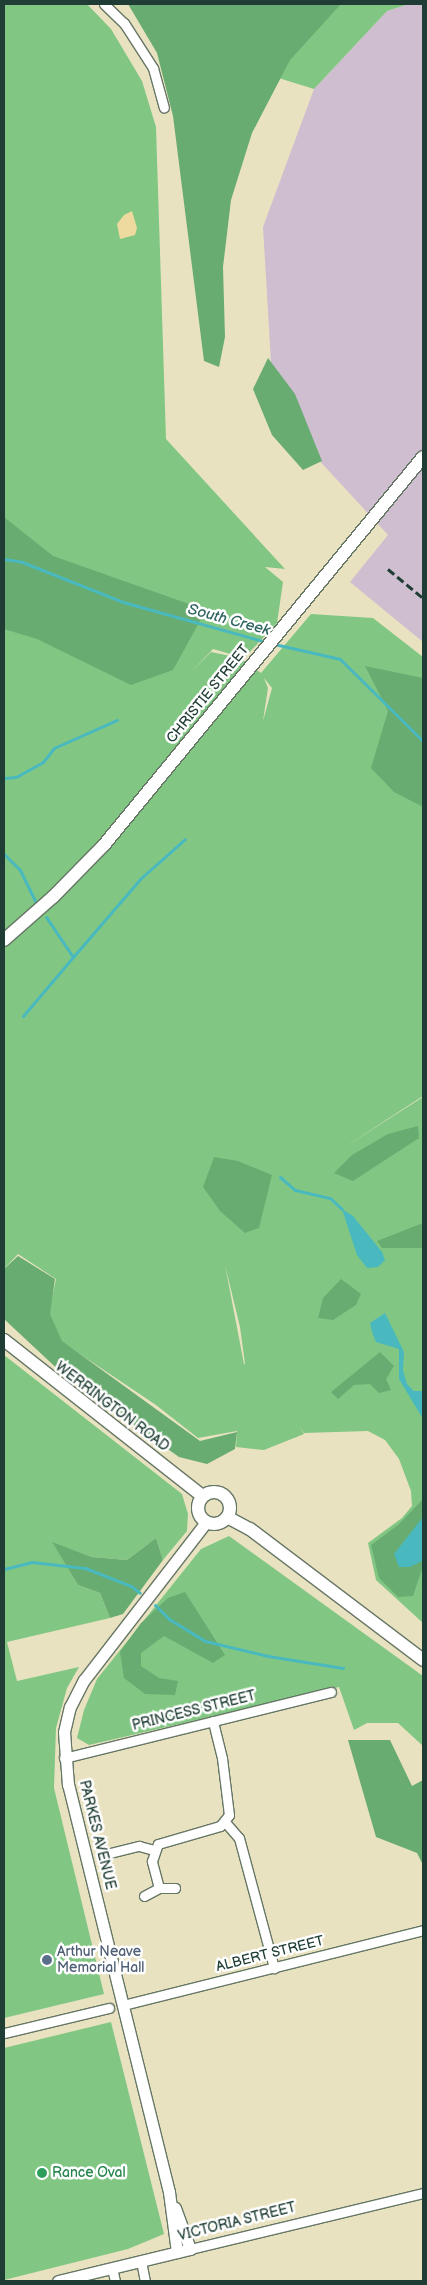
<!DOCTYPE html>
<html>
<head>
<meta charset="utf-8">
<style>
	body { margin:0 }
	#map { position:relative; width:427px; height:2285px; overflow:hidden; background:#e9e2c0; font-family:"Balsamiq Sans",sans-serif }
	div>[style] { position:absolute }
	.industrial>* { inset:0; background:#cebed0 }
	.green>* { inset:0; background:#81c783 }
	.forest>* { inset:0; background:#68ac71 }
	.sand>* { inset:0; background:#eeda9e }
	.water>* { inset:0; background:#49b9bf }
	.stream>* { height:3px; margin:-1.5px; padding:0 1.5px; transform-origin:1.5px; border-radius:1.5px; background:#49b9bf }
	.roads { filter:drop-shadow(1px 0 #667765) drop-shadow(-1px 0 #667765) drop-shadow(0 1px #667765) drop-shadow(0 -1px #667765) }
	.minor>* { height:9px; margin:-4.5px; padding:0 4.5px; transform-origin:4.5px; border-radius:4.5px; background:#fff }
	.tertiary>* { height:11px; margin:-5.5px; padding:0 5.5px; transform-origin:5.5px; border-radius:5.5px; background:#fff }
	.secondary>* { height:12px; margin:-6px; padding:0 6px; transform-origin:6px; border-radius:6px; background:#fff }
	.secondary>.ring { margin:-6px; padding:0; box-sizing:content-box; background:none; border:12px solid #fff; border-radius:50% }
	.rail>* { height:3px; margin-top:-1.5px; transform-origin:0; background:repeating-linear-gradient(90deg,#1f3d34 0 8px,transparent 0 12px) }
	.dots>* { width:14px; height:14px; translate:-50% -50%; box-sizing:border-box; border:2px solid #fff; border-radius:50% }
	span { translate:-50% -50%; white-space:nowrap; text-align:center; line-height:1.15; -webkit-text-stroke:5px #fff; paint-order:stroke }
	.street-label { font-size:14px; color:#1f3d34 }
	.service-label { font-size:14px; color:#4e5e75 }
	.left { translate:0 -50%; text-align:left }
	.leisure-label { font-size:14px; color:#27864d }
	.water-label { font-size:15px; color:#2c625e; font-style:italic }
	.frame { position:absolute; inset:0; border:5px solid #1f3d34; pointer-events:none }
</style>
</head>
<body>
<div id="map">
	<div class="industrial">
		<i style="clip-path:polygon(409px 4px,423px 4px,423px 642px,350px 582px,388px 535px,316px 457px,271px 362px,263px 227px,314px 89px,387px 11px)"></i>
	</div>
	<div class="green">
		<i style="clip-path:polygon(evenodd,4px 4px,87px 4px,111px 29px,142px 81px,156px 127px,166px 439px,285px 569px,265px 567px,283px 582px,277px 623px,244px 658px,213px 649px,191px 672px,211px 652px,240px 658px,261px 673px,311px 614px,373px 618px,423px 657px,423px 1096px,340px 1150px,423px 1097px,423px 1623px,376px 1580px,368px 1543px,402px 1518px,412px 1506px,411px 1491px,399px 1459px,385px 1440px,368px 1431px,304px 1433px,300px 1427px,304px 1434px,264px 1450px,236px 1447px,237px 1431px,198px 1438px,156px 1405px,62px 1342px,49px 1313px,56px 1279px,18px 1254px,4px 1269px,4px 4px,264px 678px,272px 688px,263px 721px,268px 688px,264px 678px,4px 4px,225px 1265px,240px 1327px,245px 1364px,244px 1364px,225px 1265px)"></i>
		<i style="clip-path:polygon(240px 4px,409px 4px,387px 11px,314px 89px,256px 71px)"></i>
		<i style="clip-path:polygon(4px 1355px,182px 1494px,188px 1514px,187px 1531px,163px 1560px,156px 1538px,127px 1560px,92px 1557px,53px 1543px,78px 1585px,100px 1593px,110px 1618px,7px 1642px,17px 1681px,79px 1667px,67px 1688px,56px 1728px,54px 1788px,104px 1994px,4px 2018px)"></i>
		<i style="clip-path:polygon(229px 1536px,423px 1676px,423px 1746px,398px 1723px,367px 1723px,354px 1730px,339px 1687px,89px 1745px,77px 1738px,84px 1710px,97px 1679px,201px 1549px)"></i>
		<i style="clip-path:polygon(111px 2022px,164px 2234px,128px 2249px,4px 2280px,4px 2048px)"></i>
	</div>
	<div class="forest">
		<i style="clip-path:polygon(128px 4px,341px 4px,290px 60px,252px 133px,231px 200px,223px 267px,225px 337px,219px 367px,204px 361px,173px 116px,157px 53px)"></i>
		<i style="clip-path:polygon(268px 358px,295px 394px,322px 461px,303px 470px,272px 435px,253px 389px)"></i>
		<i style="clip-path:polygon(4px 517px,53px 556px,206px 610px,173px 670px,131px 685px,37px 639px,4px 629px)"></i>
		<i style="clip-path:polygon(365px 666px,423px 678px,423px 807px,394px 792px,371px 768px,388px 711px)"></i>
		<i style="clip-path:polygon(418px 1126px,419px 1138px,353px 1181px,334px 1173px,352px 1155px,388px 1134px)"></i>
		<i style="clip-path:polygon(214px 1157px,238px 1161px,272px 1175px,259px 1228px,245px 1233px,220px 1211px,203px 1187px)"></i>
		<i style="clip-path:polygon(423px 1223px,423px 1248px,382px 1248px,377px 1241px)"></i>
		<i style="clip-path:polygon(18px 1256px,55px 1279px,50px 1314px,62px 1341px,200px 1441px,237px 1432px,235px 1449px,207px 1464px,179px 1457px,64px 1375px,4px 1319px,4px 1269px)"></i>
		<i style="clip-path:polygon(341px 1279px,361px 1294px,356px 1305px,333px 1320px,318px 1318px,323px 1298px)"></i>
		<i style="clip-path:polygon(380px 1352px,394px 1366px,386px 1379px,391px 1390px,379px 1393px,370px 1384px,354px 1385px,338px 1399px,331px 1392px)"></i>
		<i style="clip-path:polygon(423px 1499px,423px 1566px,413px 1596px,398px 1597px,379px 1578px,371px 1545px,398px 1525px)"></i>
		<i style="clip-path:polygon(156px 1538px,163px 1560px,123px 1614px,110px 1618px,100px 1593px,78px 1585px,52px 1542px,92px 1557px,127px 1560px)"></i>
		<i style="clip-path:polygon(185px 1592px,225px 1655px,213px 1663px,164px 1636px,141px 1653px,141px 1666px,159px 1678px,178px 1681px,175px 1695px,145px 1694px,124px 1678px,120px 1652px,141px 1623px,168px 1598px)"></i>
		<i style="clip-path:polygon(348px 1740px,390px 1740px,412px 1786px,423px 1780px,423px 1865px,417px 1853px,376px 1837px)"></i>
	</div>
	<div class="sand">
		<i style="clip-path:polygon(132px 211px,137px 228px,135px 235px,120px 239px,117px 224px,124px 215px)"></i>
	</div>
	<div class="water">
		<i style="clip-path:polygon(342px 1209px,353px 1216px,382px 1252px,385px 1260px,378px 1267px,367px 1268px,357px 1255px)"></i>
		<i style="clip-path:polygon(385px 1313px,404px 1352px,403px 1370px,407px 1384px,414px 1391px,423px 1391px,423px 1419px,399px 1379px,399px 1349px,376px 1342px,372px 1332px,370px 1323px)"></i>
		<i style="clip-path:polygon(423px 1517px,422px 1561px,410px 1567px,399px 1567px,394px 1554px)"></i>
	</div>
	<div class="stream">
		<i style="left:4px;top:559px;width:18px;rotate:9deg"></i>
		<i style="left:22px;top:562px;width:109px;rotate:21.6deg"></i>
		<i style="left:123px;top:602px;width:148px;rotate:15.6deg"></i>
		<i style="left:274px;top:644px;width:68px;rotate:12.8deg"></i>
		<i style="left:340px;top:659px;width:117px;rotate:44.7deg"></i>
		<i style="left:4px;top:778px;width:12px;rotate:-5deg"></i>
		<i style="left:16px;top:777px;width:31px;rotate:-29deg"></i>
		<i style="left:43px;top:762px;width:18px;rotate:-52deg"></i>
		<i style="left:54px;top:748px;width:69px;rotate:-24deg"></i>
		<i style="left:4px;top:854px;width:23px;rotate:45deg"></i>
		<i style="left:20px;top:870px;width:37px;rotate:64deg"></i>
		<i style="left:73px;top:957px;width:103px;rotate:-49.3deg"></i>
		<i style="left:140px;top:879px;width:60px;rotate:-41.6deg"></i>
		<i style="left:23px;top:1016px;width:77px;rotate:-49.7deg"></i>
		<i style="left:73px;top:957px;width:48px;rotate:-124deg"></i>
		<i style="left:280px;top:1177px;width:20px;rotate:41deg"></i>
		<i style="left:295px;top:1190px;width:36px;rotate:13deg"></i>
		<i style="left:330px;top:1198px;width:16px;rotate:43deg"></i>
		<i style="left:4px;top:1569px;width:29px;rotate:-14deg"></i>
		<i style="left:32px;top:1562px;width:53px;rotate:6.5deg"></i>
		<i style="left:85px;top:1568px;width:49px;rotate:21.4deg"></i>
		<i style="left:131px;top:1586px;width:11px;rotate:38deg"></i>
		<i style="left:155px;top:1605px;width:20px;rotate:45deg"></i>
		<i style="left:169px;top:1619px;width:42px;rotate:31.4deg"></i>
		<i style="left:205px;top:1641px;width:65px;rotate:13.4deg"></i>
		<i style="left:268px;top:1656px;width:76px;rotate:9.1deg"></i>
	</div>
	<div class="roads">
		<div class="minor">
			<i style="left:104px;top:4px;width:28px;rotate:44deg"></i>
			<i style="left:124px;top:23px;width:54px;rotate:57.2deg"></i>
			<i style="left:153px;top:68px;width:41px;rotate:74.6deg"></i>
			<i style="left:64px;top:1758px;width:275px;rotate:-13.9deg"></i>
			<i style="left:225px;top:1822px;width:21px;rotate:49deg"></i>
			<i style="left:239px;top:1838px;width:135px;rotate:74.9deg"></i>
			<i style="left:110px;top:1853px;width:30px;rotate:-14deg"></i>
			<i style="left:139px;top:1846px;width:16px;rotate:15deg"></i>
			<i style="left:159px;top:1888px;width:28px;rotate:-105deg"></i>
			<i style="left:152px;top:1861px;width:18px;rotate:-71deg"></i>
			<i style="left:158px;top:1844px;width:65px;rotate:-16.2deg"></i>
			<i style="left:220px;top:1826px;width:14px;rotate:-51deg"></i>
			<i style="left:229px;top:1815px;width:57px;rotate:-97deg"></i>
			<i style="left:222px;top:1758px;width:38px;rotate:-104deg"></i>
			<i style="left:144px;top:1896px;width:17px;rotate:-28deg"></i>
			<i style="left:159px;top:1888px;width:16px"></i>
			<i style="left:123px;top:2005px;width:309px;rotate:-14deg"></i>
			<i style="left:4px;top:2033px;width:108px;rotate:-13.4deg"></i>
			<i style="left:190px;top:2249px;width:240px;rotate:-13.5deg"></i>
			<i style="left:141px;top:2261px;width:20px;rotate:79deg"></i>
			<i style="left:112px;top:2268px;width:13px;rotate:77deg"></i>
		</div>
		<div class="tertiary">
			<i style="left:177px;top:2252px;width:61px;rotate:-97.6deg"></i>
			<i style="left:169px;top:2192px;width:419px;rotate:-103.9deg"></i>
			<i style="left:68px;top:1785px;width:53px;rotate:-94.3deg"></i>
			<i style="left:64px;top:1732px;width:26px;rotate:-77deg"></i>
			<i style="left:70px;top:1707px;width:30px;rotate:-63deg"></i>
			<i style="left:84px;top:1680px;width:200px;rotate:-52.3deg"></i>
			<i style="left:58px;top:2281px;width:136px;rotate:-13.6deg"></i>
			<i style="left:190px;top:2249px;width:44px;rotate:-110.1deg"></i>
		</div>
		<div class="secondary">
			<i style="left:4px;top:940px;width:65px;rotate:-41.3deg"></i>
			<i style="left:53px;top:897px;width:73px;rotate:-45.6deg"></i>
			<i style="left:104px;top:845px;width:502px;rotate:-50.57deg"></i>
			<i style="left:4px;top:1340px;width:252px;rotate:38.2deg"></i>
			<i class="ring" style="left:198px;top:1492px;width:20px;height:20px"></i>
			<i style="left:227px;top:1517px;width:26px;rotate:28deg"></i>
			<i style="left:250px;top:1529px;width:217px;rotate:37.1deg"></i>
		</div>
	</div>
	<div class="rail">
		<i style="left:388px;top:569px;width:45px;rotate:39.6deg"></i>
	</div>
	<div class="dots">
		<i style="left:47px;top:1960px;background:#5c6f8a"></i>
		<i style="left:42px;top:2173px;background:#2e9e5b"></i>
	</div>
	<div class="street-label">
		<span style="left:208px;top:694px;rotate:-51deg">CHRISTIE STREET</span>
		<span style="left:112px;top:1407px;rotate:37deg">WERRINGTON ROAD</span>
		<span style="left:194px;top:1711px;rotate:-14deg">PRINCESS STREET</span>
		<span style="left:97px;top:1835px;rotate:76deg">PARKES AVENUE</span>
		<span style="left:270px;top:1954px;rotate:-14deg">ALBERT STREET</span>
		<span style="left:237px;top:2222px;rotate:-14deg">VICTORIA STREET</span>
	</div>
	<div class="service-label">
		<span class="left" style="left:57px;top:1960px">Arthur Neave<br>Memorial Hall</span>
	</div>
	<div class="leisure-label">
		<span class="left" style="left:52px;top:2173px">Rance Oval</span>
	</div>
	<div class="water-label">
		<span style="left:229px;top:620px;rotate:15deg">South Creek</span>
	</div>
	<div class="frame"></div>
</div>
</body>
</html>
